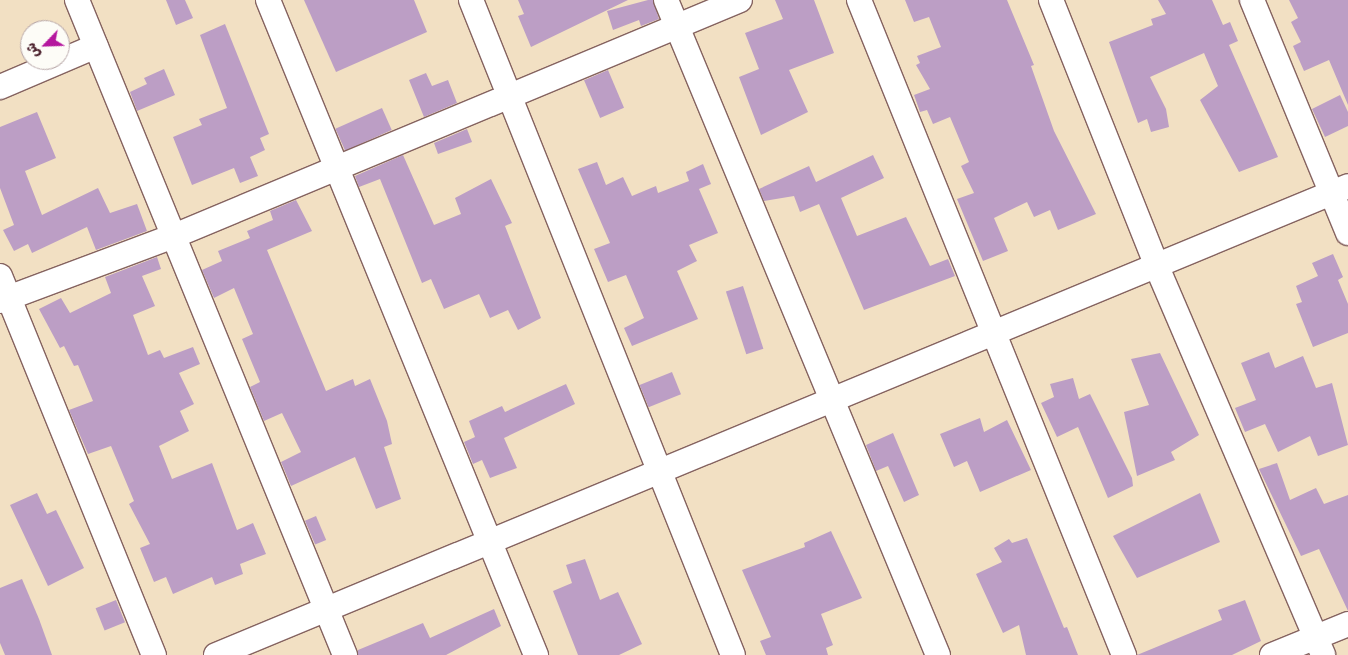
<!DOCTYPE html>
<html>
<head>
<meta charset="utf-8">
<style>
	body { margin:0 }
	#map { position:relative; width:1348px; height:655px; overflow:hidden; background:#f2e0c3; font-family:Mali,"Playpen Sans Arabic",sans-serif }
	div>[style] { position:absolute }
	.building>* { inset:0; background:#bc9ec5; transform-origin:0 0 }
	.roads { filter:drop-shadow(1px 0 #856360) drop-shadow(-1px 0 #856360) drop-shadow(0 1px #856360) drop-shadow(0 -1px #856360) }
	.minor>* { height:24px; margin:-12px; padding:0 12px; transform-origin:12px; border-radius:12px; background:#fff }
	span { translate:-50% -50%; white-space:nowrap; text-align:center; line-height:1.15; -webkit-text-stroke:4px #fdfcf7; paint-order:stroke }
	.north { position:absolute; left:20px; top:20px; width:50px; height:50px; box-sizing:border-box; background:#fdfcf7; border:1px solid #b5a4a5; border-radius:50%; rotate:246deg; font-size:14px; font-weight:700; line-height:20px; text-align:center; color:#4a1f2b }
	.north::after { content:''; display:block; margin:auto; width:18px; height:22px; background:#b5179e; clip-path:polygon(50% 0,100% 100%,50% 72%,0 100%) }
</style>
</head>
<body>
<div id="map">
	<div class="building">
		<i style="clip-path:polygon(166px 0,185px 0,193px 18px,176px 25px)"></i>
		<i style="clip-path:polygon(304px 0,414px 0,427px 32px,336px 72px)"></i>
		<i style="clip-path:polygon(518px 0,628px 0,531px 47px,518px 16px,524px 14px)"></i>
		<i style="clip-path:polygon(648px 0,653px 0,659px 19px,641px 26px,639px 20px,613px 30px,607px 11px)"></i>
		<i style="clip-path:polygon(775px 0,814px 0,834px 53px,789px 70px,808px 112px,761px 135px,739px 77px,759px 69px,745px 33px,783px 19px)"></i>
		<i style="clip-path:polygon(905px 0,1007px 0,1034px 65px,1031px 66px,1054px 131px,1096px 214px,1058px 230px,1050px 210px,1034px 217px,1027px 202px,994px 218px,1008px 251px,983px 261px,957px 199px,974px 193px,961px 166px,969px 162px,950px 117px,933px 124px,927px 110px,920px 112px,914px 95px,930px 89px,916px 65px,920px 63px,917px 56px,941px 47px,929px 17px,914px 22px)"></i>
		<i style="clip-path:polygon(1158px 0,1212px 0,1223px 25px,1230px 22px,1238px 41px,1229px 45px,1278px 157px,1239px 172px,1200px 100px,1218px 86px,1204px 53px,1150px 77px,1166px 109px,1169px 127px,1151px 132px,1147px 119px,1138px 123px,1109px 42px,1153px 25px,1151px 19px,1166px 14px)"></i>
		<i style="clip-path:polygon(1289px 0,1348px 0,1348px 105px,1329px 60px,1304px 71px,1293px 46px,1301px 42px,1291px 22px,1298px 18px)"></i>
		<i style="clip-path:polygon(225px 24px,269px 134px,260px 138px,265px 150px,250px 157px,258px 176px,240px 183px,234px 168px,192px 185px,173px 137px,202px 125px,199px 119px,227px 108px,200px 35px)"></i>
		<i style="clip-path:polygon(164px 69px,175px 95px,137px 111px,130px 92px,147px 84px,144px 78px)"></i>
		<i style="left:608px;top:70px;width:41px;height:26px;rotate:67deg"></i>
		<i style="clip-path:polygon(426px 73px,432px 86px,448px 80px,457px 103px,424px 117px,409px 80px)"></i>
		<i style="clip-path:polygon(1340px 95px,1348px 112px,1348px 126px,1325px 137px,1312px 109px)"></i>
		<i style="left:382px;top:108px;width:24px;height:51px;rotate:66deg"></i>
		<i style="clip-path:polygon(37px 112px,56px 158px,25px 171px,42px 215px,98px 188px,110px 213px,137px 204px,147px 231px,96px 250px,87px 227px,32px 253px,28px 244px,14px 251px,3px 230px,14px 225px,0 188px,0 127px)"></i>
		<i style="clip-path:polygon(467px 129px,472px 142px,438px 154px,434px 143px)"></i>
		<i style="clip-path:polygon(403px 155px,434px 225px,461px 214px,455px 198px,491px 179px,512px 223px,505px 226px,541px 318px,518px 330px,508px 310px,490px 318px,479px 294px,444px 309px,431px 279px,422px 283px,380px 179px,359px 187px,355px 176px)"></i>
		<i style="clip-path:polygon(873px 155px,884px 178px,841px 198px,857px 236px,906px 217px,930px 266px,948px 259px,955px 276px,864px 310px,819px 204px,800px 212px,794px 196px,764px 201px,759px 189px,809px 166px,816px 182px)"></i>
		<i style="clip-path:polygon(597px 162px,606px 185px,623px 177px,632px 196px,656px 186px,658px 193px,689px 181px,686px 172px,703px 164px,711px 184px,699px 189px,718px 233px,689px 245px,697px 261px,677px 271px,698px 319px,632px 346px,624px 328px,644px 318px,626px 275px,608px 282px,594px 249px,610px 243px,578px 169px)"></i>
		<i style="clip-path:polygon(296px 200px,312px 231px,267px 250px,326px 391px,353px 379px,355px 386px,370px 379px,387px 421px,392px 444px,384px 447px,401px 499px,376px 509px,355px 457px,291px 486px,281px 462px,301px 452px,282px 413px,264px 421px,250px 387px,260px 382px,242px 339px,253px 334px,234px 288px,214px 298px,202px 270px,222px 261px,218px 251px,250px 238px,247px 231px,273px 220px,270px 211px)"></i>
		<i style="clip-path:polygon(1333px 254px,1343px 277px,1338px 280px,1348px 304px,1348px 333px,1313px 347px,1296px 304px,1302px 302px,1296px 286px,1318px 276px,1312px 263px)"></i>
		<i style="clip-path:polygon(157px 257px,161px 269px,142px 276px,155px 306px,133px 315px,148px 355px,160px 350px,164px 358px,193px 347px,200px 364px,179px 373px,194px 404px,180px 411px,189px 431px,159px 446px,172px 479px,212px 463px,237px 530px,253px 523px,266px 554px,240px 564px,243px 574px,215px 585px,212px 577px,173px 594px,166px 577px,154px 582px,140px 548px,150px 544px,129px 504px,134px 501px,111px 446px,88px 454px,69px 410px,93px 401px,78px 365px,74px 366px,64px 346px,60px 348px,39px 309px,61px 298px,70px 313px,111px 293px,105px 277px)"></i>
		<i style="left:743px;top:286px;width:66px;height:18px;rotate:72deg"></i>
		<i style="clip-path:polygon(1269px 352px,1275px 368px,1303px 356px,1316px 388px,1332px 383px,1348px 445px,1318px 456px,1310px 436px,1278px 452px,1265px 424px,1245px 432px,1235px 408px,1256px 400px,1241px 363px)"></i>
		<i style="clip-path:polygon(1160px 353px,1199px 435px,1171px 452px,1175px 460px,1137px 476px,1124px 412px,1149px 405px,1131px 359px)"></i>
		<i style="left:672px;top:372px;width:24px;height:35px;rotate:68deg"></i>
		<i style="clip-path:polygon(1073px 378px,1079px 399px,1090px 394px,1132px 478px,1133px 486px,1108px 498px,1078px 427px,1057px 437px,1041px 403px,1054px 397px,1050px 384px)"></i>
		<i style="clip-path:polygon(566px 384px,575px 404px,504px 438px,517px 468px,490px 478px,482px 460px,473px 464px,464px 442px,475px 437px,469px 421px,502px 406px,505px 412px)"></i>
		<i style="clip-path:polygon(980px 418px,984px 432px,1007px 420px,1031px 470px,980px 492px,967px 461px,954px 467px,940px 434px)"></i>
		<i style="clip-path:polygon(893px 433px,919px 495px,904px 502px,888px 466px,876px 471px,866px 445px)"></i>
		<i style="clip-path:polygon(1277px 463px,1290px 500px,1316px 488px,1324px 504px,1348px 495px,1348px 611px,1319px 549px,1301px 556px,1259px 469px)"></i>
		<i style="clip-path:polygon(37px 493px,47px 514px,56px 510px,84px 568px,48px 586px,10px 505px)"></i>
		<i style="clip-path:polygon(1200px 493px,1220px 542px,1137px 578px,1113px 536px)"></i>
		<i style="left:316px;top:516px;width:26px;height:12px;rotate:67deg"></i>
		<i style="clip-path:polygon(831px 531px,862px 598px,821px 614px,833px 645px,826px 648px,828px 655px,766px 655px,760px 641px,771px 637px,742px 570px,805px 547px,804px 543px)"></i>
		<i style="clip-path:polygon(1027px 538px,1064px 628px,1067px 627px,1078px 655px,1026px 655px,1019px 625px,1003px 633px,976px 574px,1002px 562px,994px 548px,1009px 539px,1012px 543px)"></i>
		<i style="clip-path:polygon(585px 559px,600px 600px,618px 592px,642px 644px,619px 655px,578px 655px,553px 591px,572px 583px,566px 565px)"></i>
		<i style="clip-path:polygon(22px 579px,39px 619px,52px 655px,5px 655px,0 643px,0 588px)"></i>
		<i style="left:116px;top:600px;width:24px;height:22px;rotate:68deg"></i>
		<i style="clip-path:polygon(1245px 600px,1261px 641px,1232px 655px,1137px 655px,1222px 620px,1218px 610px)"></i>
		<i style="clip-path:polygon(494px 609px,501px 626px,446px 655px,358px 655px,358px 650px,423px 623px,430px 638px)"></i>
	</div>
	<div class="roads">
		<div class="minor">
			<i style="left:77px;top:0;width:708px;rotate:67.75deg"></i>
			<i style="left:268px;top:0;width:708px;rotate:67.75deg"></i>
			<i style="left:471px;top:0;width:705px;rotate:68.2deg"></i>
			<i style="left:666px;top:0;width:709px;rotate:67.45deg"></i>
			<i style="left:859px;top:0;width:707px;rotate:67.97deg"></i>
			<i style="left:1051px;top:0;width:287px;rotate:68.3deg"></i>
			<i style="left:1157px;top:267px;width:422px;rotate:66.8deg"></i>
			<i style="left:1252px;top:0;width:252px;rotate:67.6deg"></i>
			<i style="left:0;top:87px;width:104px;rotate:-23.1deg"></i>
			<i style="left:0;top:276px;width:409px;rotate:67.9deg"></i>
			<i style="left:0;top:301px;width:186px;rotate:-20.5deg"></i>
			<i style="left:174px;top:236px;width:613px;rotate:-22.63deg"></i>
			<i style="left:216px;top:655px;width:1225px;rotate:-22.5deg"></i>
			<i style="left:1272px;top:655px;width:82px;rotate:-22.2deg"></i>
		</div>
	</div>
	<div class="north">ش</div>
</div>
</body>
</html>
